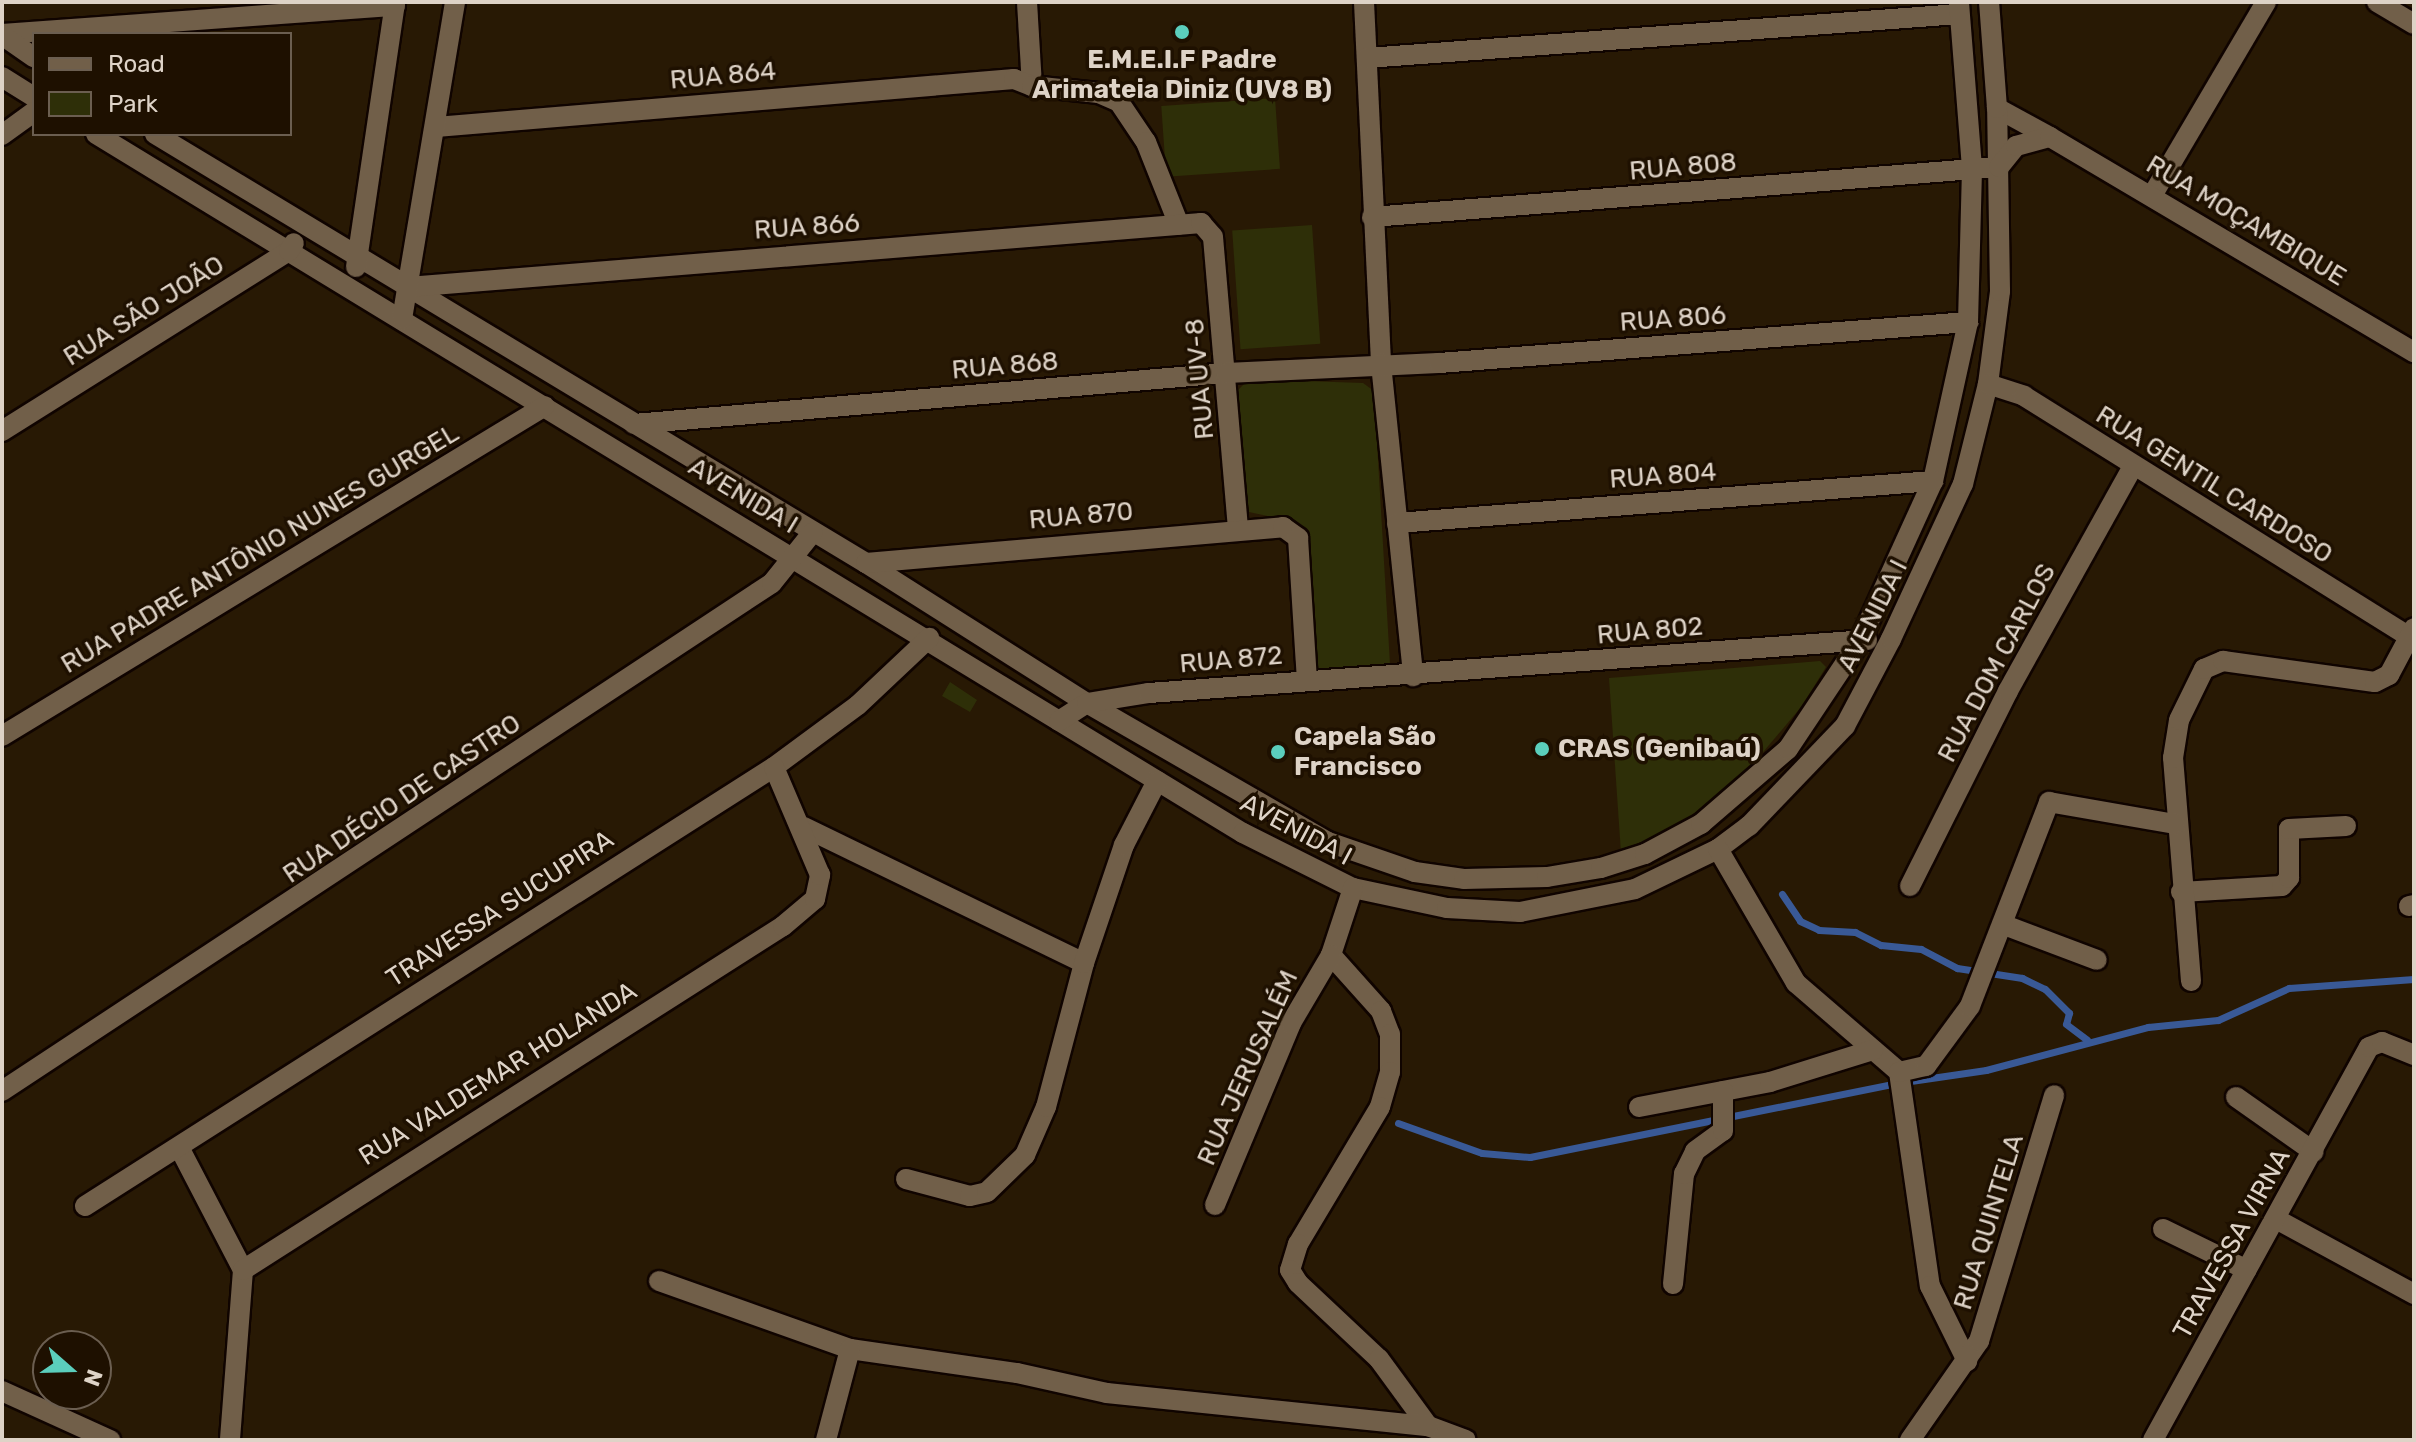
<!DOCTYPE html>
<html>
<head>
<meta charset="utf-8">
<style>
	body { margin:0 }
	#map { position:relative; width:2416px; height:1442px; overflow:hidden; background:#281904; font-family:Rubik,sans-serif }
	div>[style] { position:absolute }
	.green>* { inset:0; background:#2e2f08; transform-origin:0 0 }
	.stream>* { height:7px; margin:-3.5px; padding:0 3.5px; transform-origin:3.5px; border-radius:3.5px; background:#395996 }
	.roads { filter:drop-shadow(2px 0 #100400) drop-shadow(-2px 0 #100400) drop-shadow(0 2px #100400) drop-shadow(0 -2px #100400) }
	.minor>* { height:20px; margin:-10px; padding:0 10px; transform-origin:10px; border-radius:10px; background:#715f49 }
	.dots>* { width:22px; height:22px; translate:-50% -50%; box-sizing:border-box; border:4px solid #1e1000; border-radius:50% }
	span { translate:-50% -50%; white-space:nowrap; text-align:center; line-height:1.15; -webkit-text-stroke:7px #1e1000; paint-order:stroke }
	.poi-label { font-size:26px; color:#ded3c7; font-weight:700 }
	.left { translate:0 -50%; text-align:left }
	.street-label { font-size:26px; color:#ded3c7 }
	.frame { position:absolute; inset:0; border:4px solid #ded3c7; pointer-events:none }
	.legend { position:absolute; left:32px; top:32px; width:260px; height:104px; box-sizing:border-box; background:#1e1000; border:2px solid #6b5e50; margin:0; padding:10px 14px; list-style:none; font-size:24px; color:#ded3c7 }
	.legend li { display:flex; align-items:center; gap:16px; height:40px }
	.legend b { width:40px; border:2px solid #6b5e50 }
	.north { position:absolute; left:32px; top:1330px; width:80px; height:80px; box-sizing:border-box; background:#1e1000; border:2px solid #6b5e50; border-radius:50%; rotate:110deg; font-size:22px; font-weight:700; line-height:32px; text-align:center; color:#ded3c7 }
	.north::after { content:''; display:block; margin:auto; width:28px; height:36px; background:#5bcebc; clip-path:polygon(50% 0,100% 100%,50% 72%,0 100%) }
</style>
</head>
<body>
<div id="map">
	<div class="green">
		<i style="left:1275px;top:98px;width:71px;height:114px;rotate:86deg"></i>
		<i style="left:1312px;top:225px;width:119px;height:80px;rotate:86deg"></i>
		<i style="clip-path:polygon(1249px 379px,1363px 383px,1374px 391px,1390px 664px,1377px 674px,1322px 679px,1310px 667px,1290px 521px,1249px 512px,1236px 392px)"></i>
		<i style="clip-path:polygon(1820px 661px,1826px 667px,1802px 706px,1748px 770px,1690px 819px,1621px 853px,1609px 678px)"></i>
		<i style="clip-path:polygon(950px 682px,977px 700px,970px 712px,942px 696px)"></i>
	</div>
	<div class="stream">
		<i style="left:1782px;top:894px;width:32px;rotate:56deg"></i>
		<i style="left:1800px;top:921px;width:21px;rotate:25deg"></i>
		<i style="left:1819px;top:930px;width:36px;rotate:3deg"></i>
		<i style="left:1855px;top:932px;width:29px;rotate:27deg"></i>
		<i style="left:1881px;top:945px;width:40px;rotate:5.7deg"></i>
		<i style="left:1921px;top:949px;width:41px;rotate:27.8deg"></i>
		<i style="left:1957px;top:968px;width:66px;rotate:8.7deg"></i>
		<i style="left:2022px;top:978px;width:25px;rotate:26deg"></i>
		<i style="left:2045px;top:989px;width:34px;rotate:45deg"></i>
		<i style="left:2069px;top:1013px;width:11px;rotate:105deg"></i>
		<i style="left:2066px;top:1024px;width:26px;rotate:37deg"></i>
		<i style="left:1398px;top:1123px;width:89px;rotate:19.7deg"></i>
		<i style="left:1482px;top:1153px;width:48px;rotate:4.8deg"></i>
		<i style="left:1530px;top:1157px;width:374px;rotate:-11.4deg"></i>
		<i style="left:1897px;top:1083px;width:90px;rotate:-8.3deg"></i>
		<i style="left:1986px;top:1070px;width:168px;rotate:-14.9deg"></i>
		<i style="left:2148px;top:1027px;width:70px;rotate:-5.7deg"></i>
		<i style="left:2218px;top:1020px;width:78px;rotate:-24.3deg"></i>
		<i style="left:2289px;top:988px;width:125px;rotate:-4.1deg"></i>
	</div>
	<div class="roads">
		<div class="minor">
			<i style="left:1027px;top:2px;width:84px;rotate:86.6deg"></i>
			<i style="left:1364px;top:2px;width:362px;rotate:87.3deg"></i>
			<i style="left:1381px;top:364px;width:314px;rotate:84.1deg"></i>
			<i style="left:2377px;top:2px;width:43px;rotate:30.7deg"></i>
			<i style="left:2px;top:34px;width:394px;rotate:-4.1deg"></i>
			<i style="left:2px;top:35px;width:39px;rotate:35deg"></i>
			<i style="left:1367px;top:58px;width:594px;rotate:-4.25deg"></i>
			<i style="left:2px;top:77px;width:38px;rotate:32deg"></i>
			<i style="left:1997px;top:108px;width:60px;rotate:28.7deg"></i>
			<i style="left:436px;top:127px;width:580px;rotate:-4.75deg"></i>
			<i style="left:1014px;top:79px;width:19px;rotate:21deg"></i>
			<i style="left:1032px;top:86px;width:67px;rotate:6deg"></i>
			<i style="left:1099px;top:93px;width:22px;rotate:24deg"></i>
			<i style="left:1119px;top:102px;width:48px;rotate:56deg"></i>
			<i style="left:1146px;top:142px;width:89px;rotate:68.3deg"></i>
			<i style="left:96px;top:134px;width:1343px;rotate:31.36deg"></i>
			<i style="left:1243px;top:833px;width:123px;rotate:26.6deg"></i>
			<i style="left:1353px;top:888px;width:96px;rotate:12deg"></i>
			<i style="left:1447px;top:908px;width:73px;rotate:3.1deg"></i>
			<i style="left:1520px;top:912px;width:117px;rotate:-11.3deg"></i>
			<i style="left:1635px;top:889px;width:92px;rotate:-25.7deg"></i>
			<i style="left:1718px;top:849px;width:39px;rotate:-37deg"></i>
			<i style="left:1749px;top:826px;width:139px;rotate:-46.2deg"></i>
			<i style="left:1845px;top:726px;width:98px;rotate:-62.1deg"></i>
			<i style="left:1891px;top:639px;width:171px;rotate:-65.1deg"></i>
			<i style="left:1963px;top:484px;width:103px;rotate:-76deg"></i>
			<i style="left:1988px;top:384px;width:94px;rotate:-82.6deg"></i>
			<i style="left:2000px;top:291px;width:183px;rotate:-90.9deg"></i>
			<i style="left:1997px;top:108px;width:106px;rotate:-94.3deg"></i>
			<i style="left:155px;top:134px;width:830px;rotate:31.11deg"></i>
			<i style="left:866px;top:563px;width:262px;rotate:32.4deg"></i>
			<i style="left:1087px;top:703px;width:278px;rotate:30deg"></i>
			<i style="left:1328px;top:842px;width:92px;rotate:19deg"></i>
			<i style="left:1415px;top:872px;width:49px;rotate:8.1deg"></i>
			<i style="left:1464px;top:879px;width:83px;rotate:-1.4deg"></i>
			<i style="left:1547px;top:877px;width:55px;rotate:-9.5deg"></i>
			<i style="left:1601px;top:868px;width:46px;rotate:-17.7deg"></i>
			<i style="left:1645px;top:854px;width:64px;rotate:-28.2deg"></i>
			<i style="left:1701px;top:824px;width:115px;rotate:-40.8deg"></i>
			<i style="left:1788px;top:749px;width:130px;rotate:-56.3deg"></i>
			<i style="left:1860px;top:641px;width:176px;rotate:-65.5deg"></i>
			<i style="left:1933px;top:481px;width:163px;rotate:-77.6deg"></i>
			<i style="left:1968px;top:322px;width:154px;rotate:-88.5deg"></i>
			<i style="left:1972px;top:168px;width:167px;rotate:-94.5deg"></i>
			<i style="left:2px;top:135px;width:39px;rotate:-36deg"></i>
			<i style="left:2153px;top:194px;width:223px;rotate:-59.5deg"></i>
			<i style="left:1372px;top:217px;width:629px;rotate:-4.56deg"></i>
			<i style="left:1999px;top:167px;width:27px;rotate:-51deg"></i>
			<i style="left:2016px;top:146px;width:35px;rotate:-15deg"></i>
			<i style="left:2050px;top:137px;width:423px;rotate:30.6deg"></i>
			<i style="left:356px;top:267px;width:268px;rotate:-81.6deg"></i>
			<i style="left:408px;top:287px;width:796px;rotate:-4.61deg"></i>
			<i style="left:1201px;top:223px;width:18px;rotate:49deg"></i>
			<i style="left:1213px;top:237px;width:291px;rotate:85.1deg"></i>
			<i style="left:402px;top:319px;width:321px;rotate:-80.5deg"></i>
			<i style="left:1988px;top:384px;width:38px;rotate:18deg"></i>
			<i style="left:2024px;top:396px;width:454px;rotate:32deg"></i>
			<i style="left:634px;top:424px;width:594px;rotate:-4.92deg"></i>
			<i style="left:1226px;top:373px;width:213px;rotate:-2.7deg"></i>
			<i style="left:1439px;top:363px;width:531px;rotate:-4.43deg"></i>
			<i style="left:2px;top:431px;width:339px;rotate:-32.1deg"></i>
			<i style="left:289px;top:251px;width:9px;rotate:-58deg"></i>
			<i style="left:1397px;top:523px;width:538px;rotate:-4.48deg"></i>
			<i style="left:866px;top:563px;width:419px;rotate:-4.9deg"></i>
			<i style="left:1283px;top:527px;width:19px;rotate:36deg"></i>
			<i style="left:1298px;top:538px;width:142px;rotate:86.4deg"></i>
			<i style="left:1059px;top:721px;width:33px;rotate:-33deg"></i>
			<i style="left:1087px;top:703px;width:63px;rotate:-9.2deg"></i>
			<i style="left:1149px;top:693px;width:720px;rotate:-4.22deg"></i>
			<i style="left:2px;top:736px;width:635px;rotate:-31.29deg"></i>
			<i style="left:804px;top:827px;width:311px;rotate:25.9deg"></i>
			<i style="left:1718px;top:849px;width:155px;rotate:59.8deg"></i>
			<i style="left:1796px;top:983px;width:136px;rotate:40.8deg"></i>
			<i style="left:1899px;top:1072px;width:216px;rotate:81.8deg"></i>
			<i style="left:1930px;top:1286px;width:84px;rotate:63.7deg"></i>
			<i style="left:1910px;top:886px;width:218px;rotate:-63.3deg"></i>
			<i style="left:2008px;top:691px;width:257px;rotate:-60.9deg"></i>
			<i style="left:1353px;top:888px;width:71px;rotate:108.2deg"></i>
			<i style="left:1331px;top:955px;width:75px;rotate:48.2deg"></i>
			<i style="left:1381px;top:1011px;width:25px;rotate:69deg"></i>
			<i style="left:1390px;top:1034px;width:38px;rotate:90deg"></i>
			<i style="left:1390px;top:1072px;width:36px;rotate:106deg"></i>
			<i style="left:1380px;top:1107px;width:160px;rotate:120.9deg"></i>
			<i style="left:1298px;top:1244px;width:27px;rotate:107deg"></i>
			<i style="left:1290px;top:1270px;width:15px;rotate:58deg"></i>
			<i style="left:1298px;top:1283px;width:111px;rotate:43.2deg"></i>
			<i style="left:1379px;top:1359px;width:83px;rotate:53.8deg"></i>
			<i style="left:1428px;top:1426px;width:40px;rotate:20.2deg"></i>
			<i style="left:2181px;top:892px;width:101px;rotate:-3.4deg"></i>
			<i style="left:2282px;top:886px;width:11px;rotate:-49deg"></i>
			<i style="left:2289px;top:878px;width:49px;rotate:-90deg"></i>
			<i style="left:2289px;top:829px;width:57px;rotate:-3deg"></i>
			<i style="left:2409px;top:906px;width:5px;rotate:-11deg"></i>
			<i style="left:2004px;top:925px;width:99px;rotate:20.6deg"></i>
			<i style="left:2191px;top:981px;width:224px;rotate:-94.6deg"></i>
			<i style="left:2173px;top:758px;width:38px;rotate:-81deg"></i>
			<i style="left:2179px;top:720px;width:57px;rotate:-63.9deg"></i>
			<i style="left:2204px;top:669px;width:21px;rotate:-23deg"></i>
			<i style="left:2223px;top:661px;width:153px;rotate:7.9deg"></i>
			<i style="left:2375px;top:682px;width:16px;rotate:-27deg"></i>
			<i style="left:2389px;top:675px;width:53px;rotate:-62deg"></i>
			<i style="left:1899px;top:1072px;width:28px;rotate:-13deg"></i>
			<i style="left:1926px;top:1066px;width:74px;rotate:-53.7deg"></i>
			<i style="left:1970px;top:1006px;width:219px;rotate:-68.8deg"></i>
			<i style="left:2049px;top:802px;width:128px;rotate:9.9deg"></i>
			<i style="left:2px;top:1091px;width:922px;rotate:-33.41deg"></i>
			<i style="left:772px;top:583px;width:65px;rotate:-51.2deg"></i>
			<i style="left:2236px;top:1097px;width:95px;rotate:35.2deg"></i>
			<i style="left:1639px;top:1107px;width:133px;rotate:-10.8deg"></i>
			<i style="left:1770px;top:1082px;width:108px;rotate:-17.3deg"></i>
			<i style="left:180px;top:1149px;width:136px;rotate:62.5deg"></i>
			<i style="left:243px;top:1270px;width:170px;rotate:94.4deg"></i>
			<i style="left:906px;top:1179px;width:66px;rotate:14.9deg"></i>
			<i style="left:970px;top:1196px;width:17px;rotate:-13deg"></i>
			<i style="left:987px;top:1192px;width:53px;rotate:-44.2deg"></i>
			<i style="left:1025px;top:1155px;width:52px;rotate:-66.4deg"></i>
			<i style="left:1046px;top:1107px;width:149px;rotate:-75.2deg"></i>
			<i style="left:1084px;top:963px;width:125px;rotate:-71.3deg"></i>
			<i style="left:1124px;top:845px;width:72px;rotate:-62.7deg"></i>
			<i style="left:1215px;top:1205px;width:197px;rotate:-67.3deg"></i>
			<i style="left:1291px;top:1023px;width:79px;rotate:-59.5deg"></i>
			<i style="left:85px;top:1206px;width:817px;rotate:-32.5deg"></i>
			<i style="left:774px;top:767px;width:104px;rotate:-36.4deg"></i>
			<i style="left:858px;top:705px;width:98px;rotate:-43.3deg"></i>
			<i style="left:2276px;top:1219px;width:157px;rotate:28.5deg"></i>
			<i style="left:2163px;top:1229px;width:93px;rotate:26deg"></i>
			<i style="left:243px;top:1270px;width:640px;rotate:-32.5deg"></i>
			<i style="left:783px;top:926px;width:42px;rotate:-40.2deg"></i>
			<i style="left:815px;top:899px;width:25px;rotate:-78deg"></i>
			<i style="left:820px;top:875px;width:117px;rotate:-113.1deg"></i>
			<i style="left:659px;top:1281px;width:203px;rotate:19.6deg"></i>
			<i style="left:850px;top:1349px;width:169px;rotate:8.2deg"></i>
			<i style="left:1017px;top:1373px;width:92px;rotate:12.5deg"></i>
			<i style="left:1107px;top:1393px;width:323px;rotate:5.9deg"></i>
			<i style="left:1673px;top:1284px;width:111px;rotate:-84.3deg"></i>
			<i style="left:1684px;top:1174px;width:25px;rotate:-64deg"></i>
			<i style="left:1695px;top:1151px;width:34px;rotate:-36deg"></i>
			<i style="left:1723px;top:1131px;width:40px;rotate:-90deg"></i>
			<i style="left:2px;top:1391px;width:119px;rotate:24.4deg"></i>
			<i style="left:826px;top:1440px;width:94px;rotate:-75.2deg"></i>
			<i style="left:1910px;top:1440px;width:121px;rotate:-55.1deg"></i>
			<i style="left:1979px;top:1341px;width:257px;rotate:-73deg"></i>
			<i style="left:2153px;top:1440px;width:448px;rotate:-61.2deg"></i>
			<i style="left:2369px;top:1047px;width:14px;rotate:-21deg"></i>
			<i style="left:2382px;top:1042px;width:35px;rotate:22deg"></i>
		</div>
	</div>
	<div class="dots">
		<i style="left:1182px;top:32px;background:#5bcebc"></i>
		<i style="left:1542px;top:749px;background:#5bcebc"></i>
		<i style="left:1278px;top:752px;background:#5bcebc"></i>
	</div>
	<div class="poi-label">
		<span style="left:1182px;top:75px">E.M.E.I.F Padre<br>Arimateia Diniz (UV8 B)</span>
		<span class="left" style="left:1294px;top:752px">Capela São<br>Francisco</span>
		<span class="left" style="left:1558px;top:749px">CRAS (Genibaú)</span>
	</div>
	<div class="street-label">
		<span style="left:723px;top:76px;rotate:-5deg">RUA 864</span>
		<span style="left:1683px;top:167px;rotate:-5deg">RUA 808</span>
		<span style="left:2246px;top:221px;rotate:31deg">RUA MOÇAMBIQUE</span>
		<span style="left:807px;top:227px;rotate:-4deg">RUA 866</span>
		<span style="left:144px;top:311px;rotate:-32deg">RUA SÃO JOÃO</span>
		<span style="left:1673px;top:319px;rotate:-4deg">RUA 806</span>
		<span style="left:1005px;top:366px;rotate:-5deg">RUA 868</span>
		<span style="left:1200px;top:379px;rotate:-95deg">RUA UV-8</span>
		<span style="left:1663px;top:476px;rotate:-4deg">RUA 804</span>
		<span style="left:2214px;top:485px;rotate:32deg">RUA GENTIL CARDOSO</span>
		<span style="left:743px;top:496px;rotate:31deg">AVENIDA I</span>
		<span style="left:1081px;top:516px;rotate:-5deg">RUA 870</span>
		<span style="left:260px;top:549px;rotate:-31deg">RUA PADRE ANTÔNIO NUNES GURGEL</span>
		<span style="left:1873px;top:616px;rotate:-63deg">AVENIDA I</span>
		<span style="left:1650px;top:631px;rotate:-5deg">RUA 802</span>
		<span style="left:1231px;top:660px;rotate:-5deg">RUA 872</span>
		<span style="left:1997px;top:663px;rotate:-62deg">RUA DOM CARLOS</span>
		<span style="left:402px;top:799px;rotate:-34deg">RUA DÉCIO DE CASTRO</span>
		<span style="left:1296px;top:830px;rotate:28deg">AVENIDA I</span>
		<span style="left:500px;top:909px;rotate:-33deg">TRAVESSA SUCUPIRA</span>
		<span style="left:1248px;top:1068px;rotate:-66deg">RUA JERUSALÉM</span>
		<span style="left:498px;top:1074px;rotate:-32deg">RUA VALDEMAR HOLANDA</span>
		<span style="left:1989px;top:1222px;rotate:-73deg">RUA QUINTELA</span>
		<span style="left:2232px;top:1244px;rotate:-61deg">TRAVESSA VIRNA</span>
	</div>
	<div class="frame"></div>
	<ul class="legend">
	<li><b style="height:10px;background:#715f49"></b>Road</li>
	<li><b style="height:22px;background:#2e2f08"></b>Park</li>
	</ul>
	<div class="north">N</div>
</div>
</body>
</html>
